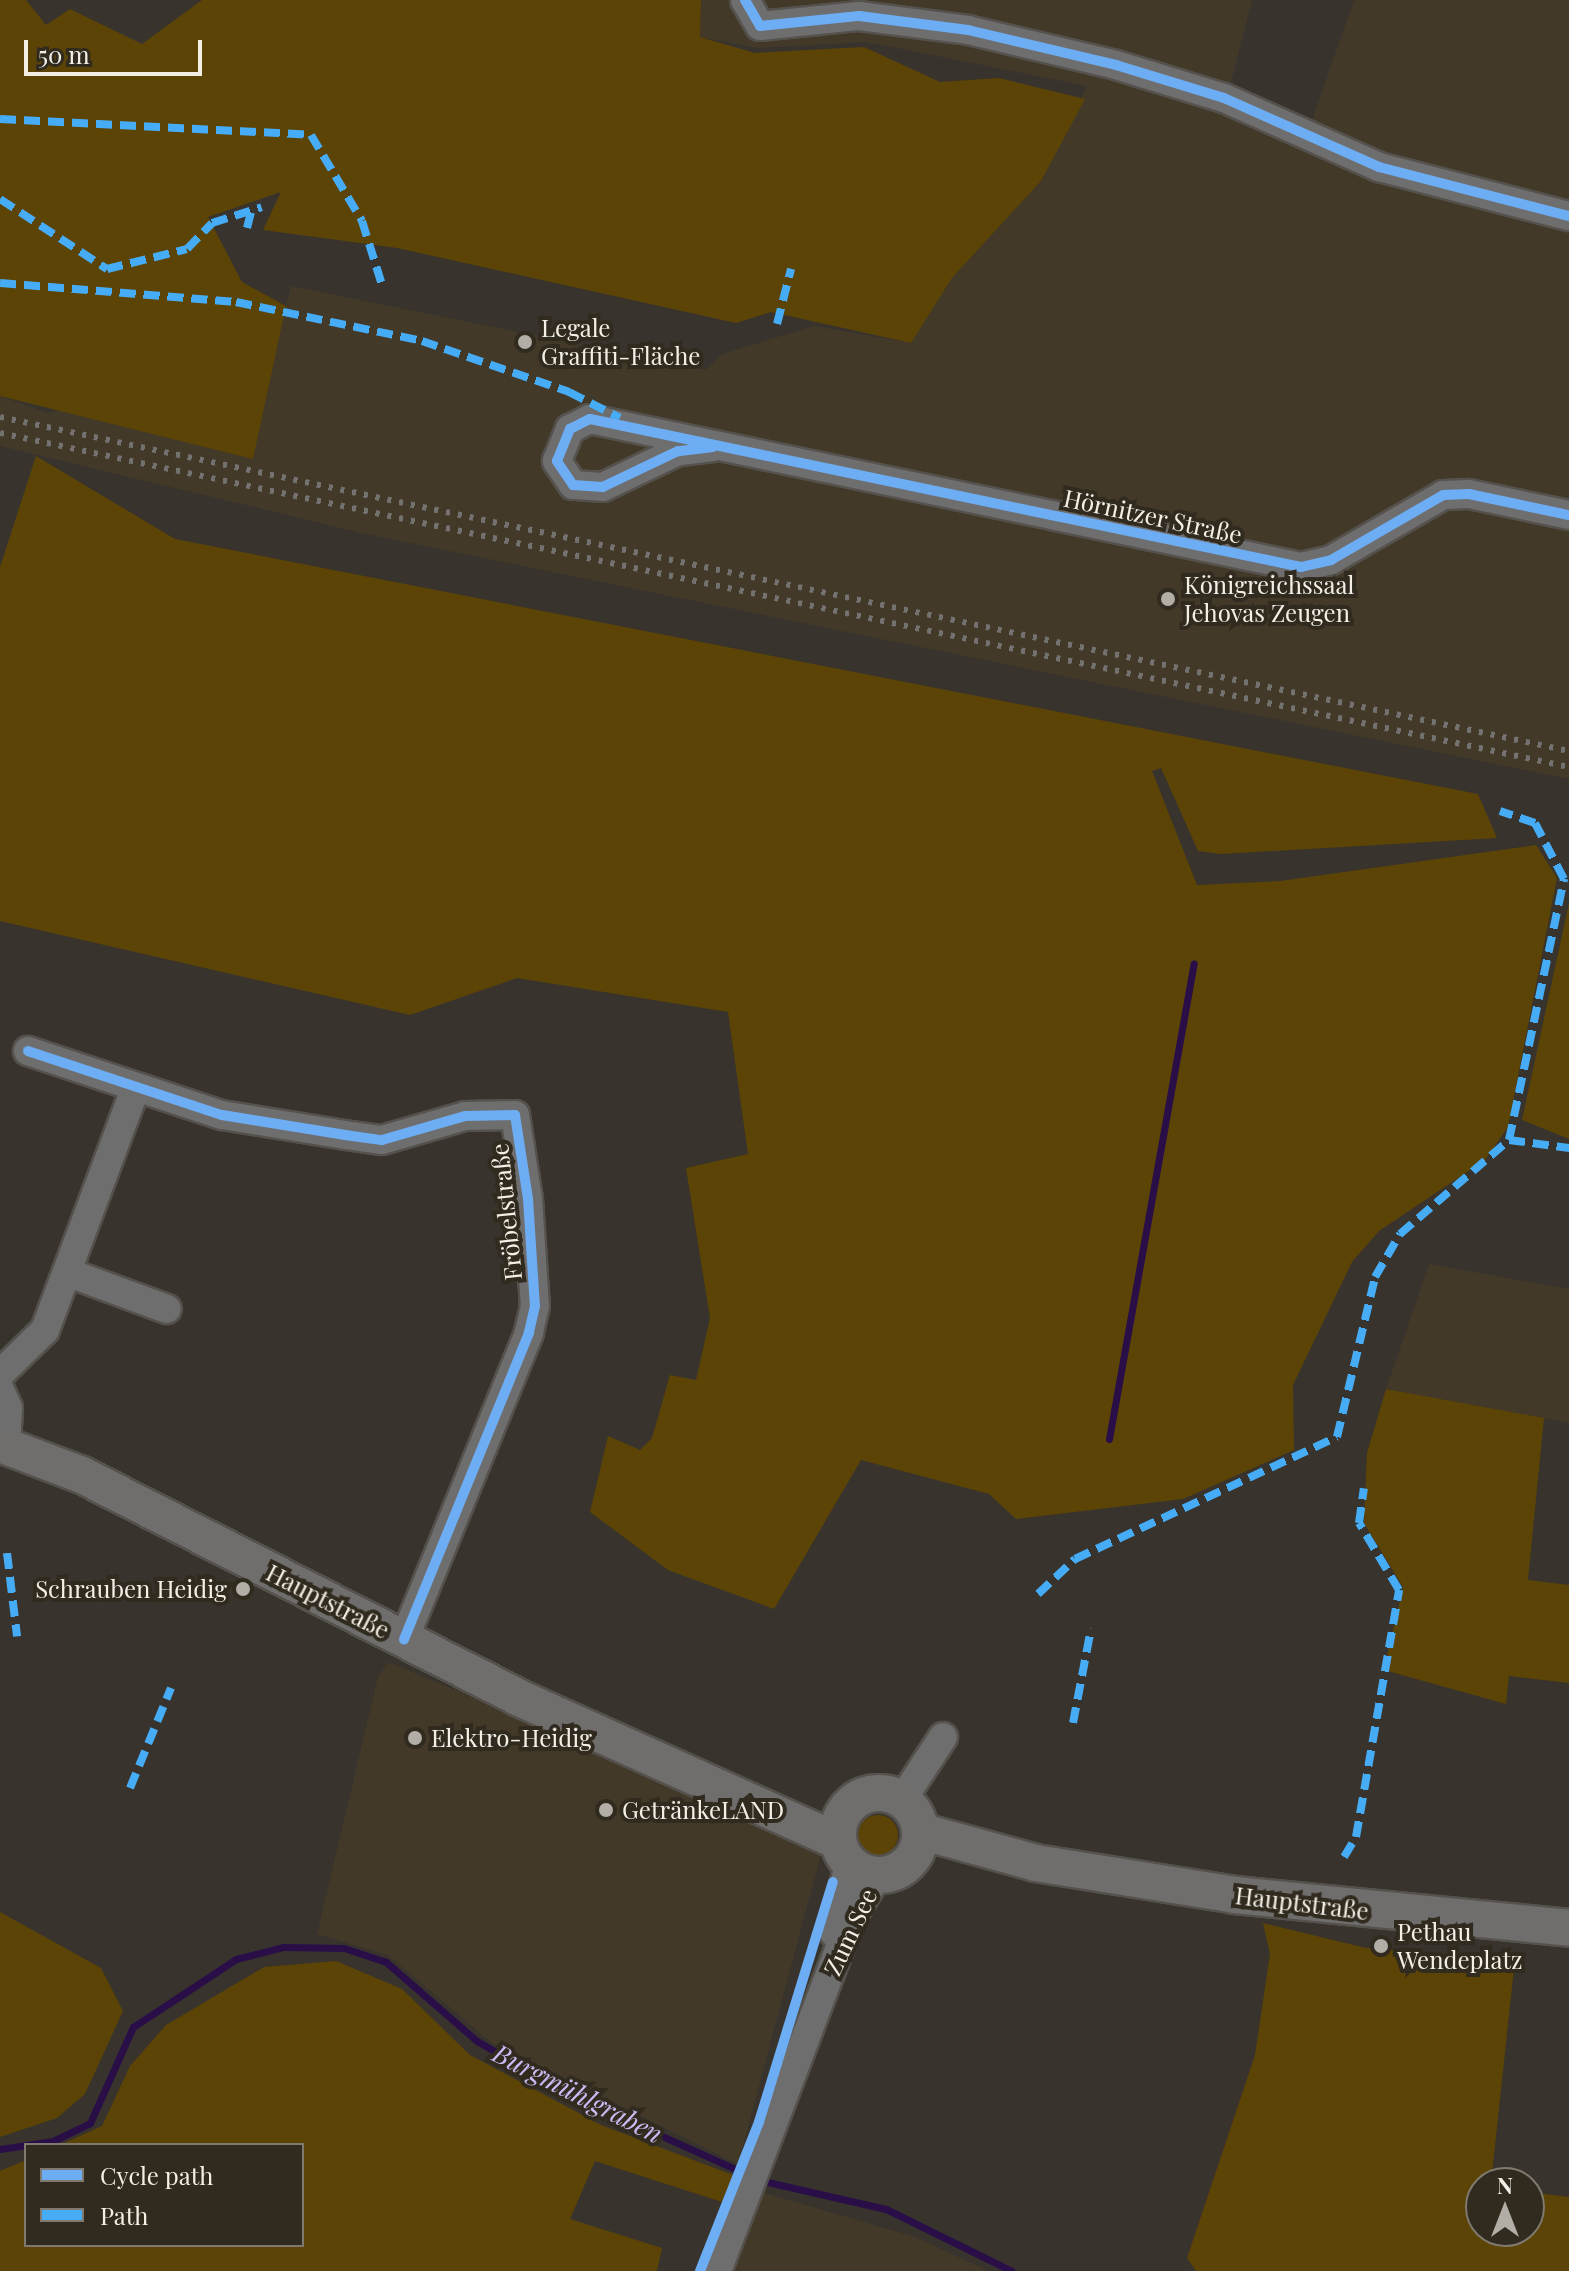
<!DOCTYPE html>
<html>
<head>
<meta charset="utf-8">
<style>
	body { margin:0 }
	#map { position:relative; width:1569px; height:2271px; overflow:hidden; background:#38342d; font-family:"Playfair Display",serif }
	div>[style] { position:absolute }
	.built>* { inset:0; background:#423929 }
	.green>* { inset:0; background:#5c4406 }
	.round { border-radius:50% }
	.stream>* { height:7px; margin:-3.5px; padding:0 3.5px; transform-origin:3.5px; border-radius:3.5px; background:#290e48 }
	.roads { filter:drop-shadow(2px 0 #55514c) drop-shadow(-2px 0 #55514c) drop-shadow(0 2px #55514c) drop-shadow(0 -2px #55514c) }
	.minor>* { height:28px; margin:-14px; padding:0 14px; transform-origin:14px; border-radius:14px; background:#6f6e6e }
	.major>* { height:36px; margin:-18px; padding:0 18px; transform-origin:18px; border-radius:18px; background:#6f6e6d }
	.major>.ring { margin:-18px; padding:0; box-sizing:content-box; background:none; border:36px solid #6f6e6d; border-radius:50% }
	.rail>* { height:6px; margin-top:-3px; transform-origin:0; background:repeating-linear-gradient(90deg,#747270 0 4px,transparent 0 12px) }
	.quiet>* { height:8px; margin-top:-4px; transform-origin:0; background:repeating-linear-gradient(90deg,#46acf6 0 16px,transparent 0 24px) }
	.cycleway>* { height:10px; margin:-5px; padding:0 5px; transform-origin:5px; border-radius:5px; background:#6dadf4 }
	.dots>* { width:22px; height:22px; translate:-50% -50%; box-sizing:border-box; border:4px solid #312b1f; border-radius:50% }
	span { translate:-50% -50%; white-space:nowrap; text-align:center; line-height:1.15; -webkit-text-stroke:8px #312b1f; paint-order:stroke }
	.poi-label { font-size:24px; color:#f3efe7 }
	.left { translate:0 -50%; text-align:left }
	.right { translate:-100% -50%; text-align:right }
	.street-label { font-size:24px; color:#f3efe7 }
	.water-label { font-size:26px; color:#ccbaf4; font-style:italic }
	.legend { position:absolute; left:24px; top:2143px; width:280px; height:104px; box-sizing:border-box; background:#312b1f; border:2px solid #7f796f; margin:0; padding:10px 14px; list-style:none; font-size:24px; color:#f3efe7 }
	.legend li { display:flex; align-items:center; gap:16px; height:40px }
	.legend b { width:40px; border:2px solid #7f796f }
	.north { position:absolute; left:1465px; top:2167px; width:80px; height:80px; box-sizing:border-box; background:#312b1f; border:2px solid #7f796f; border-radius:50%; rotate:0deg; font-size:22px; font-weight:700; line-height:32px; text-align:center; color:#f3efe7 }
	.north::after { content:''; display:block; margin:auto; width:28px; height:36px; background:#b2aea6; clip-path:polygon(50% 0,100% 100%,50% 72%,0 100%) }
	.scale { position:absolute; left:24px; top:40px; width:178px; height:36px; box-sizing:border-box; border:4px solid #f3efe7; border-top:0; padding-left:10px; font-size:24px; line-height:28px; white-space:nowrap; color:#f3efe7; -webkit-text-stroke:6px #312b1f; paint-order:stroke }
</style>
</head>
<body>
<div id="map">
	<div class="built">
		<i style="clip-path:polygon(701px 0,1252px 0,1228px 94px,1307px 134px,1354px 0,1569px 0,1569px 779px,366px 534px,0 446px,0 396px,48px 413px,273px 357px,291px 286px,706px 370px,722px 354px,814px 326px,911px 343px,952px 278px,1041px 181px,1087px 86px,867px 42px,758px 48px,700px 37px)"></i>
		<i style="clip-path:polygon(1429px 1264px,1569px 1289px,1569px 1423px,1386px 1389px)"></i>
		<i style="clip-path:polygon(388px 1662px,824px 1843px,738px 2164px,492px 2043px,388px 1955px,317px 1934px,378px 1677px)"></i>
		<i style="clip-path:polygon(761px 2192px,915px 2237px,988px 2271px,730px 2271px)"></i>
	</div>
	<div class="green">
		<i style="clip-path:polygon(0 0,26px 0,46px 25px,70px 9px,142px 44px,202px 0,701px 0,700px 37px,755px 53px,864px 47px,940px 82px,999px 78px,1085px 99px,1041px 181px,952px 278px,911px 343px,771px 312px,736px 323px,397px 248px,263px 230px,281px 192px,208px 217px,242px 282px,286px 306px,253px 459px,0 396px)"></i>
		<i style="clip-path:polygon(36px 456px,175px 539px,1478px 794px,1497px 838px,1221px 854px,1198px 851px,1161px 768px,1152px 771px,1197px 885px,1280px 881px,1536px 845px,1557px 878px,1508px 1127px,1485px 1160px,1379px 1231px,1352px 1262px,1293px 1385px,1294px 1450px,1183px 1499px,1016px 1519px,989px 1494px,861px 1460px,774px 1609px,668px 1570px,590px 1512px,608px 1436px,640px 1450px,652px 1438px,670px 1375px,696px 1380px,710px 1318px,686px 1168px,748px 1154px,728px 1012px,517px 978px,410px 1015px,0 921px,0 567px)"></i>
		<i style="clip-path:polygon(1569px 903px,1569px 1139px,1522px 1120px)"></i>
		<i style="clip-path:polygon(1386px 1389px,1544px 1418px,1528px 1580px,1569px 1585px,1569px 1683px,1509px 1676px,1506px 1704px,1384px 1670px,1403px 1587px,1364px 1523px,1367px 1453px)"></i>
		<i class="round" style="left:858px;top:1815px;width:40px;height:40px"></i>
		<i style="clip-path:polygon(0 1912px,101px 1968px,123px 2011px,85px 2094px,57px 2118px,0 2137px)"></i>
		<i style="clip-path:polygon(1263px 1923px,1366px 1948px,1515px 1959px,1491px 2183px,1481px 2183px,1481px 2231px,1529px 2231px,1529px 2192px,1569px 2197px,1569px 2271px,1196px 2271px,1187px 2258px,1255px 2055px,1270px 1954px)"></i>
		<i style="clip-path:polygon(336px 1961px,402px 1989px,470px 2055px,601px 2125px,733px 2175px,722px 2202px,595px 2161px,570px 2219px,662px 2248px,657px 2271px,0 2271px,0 2171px,26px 2160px,26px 2245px,302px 2245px,302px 2145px,60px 2145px,102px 2126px,130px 2066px,166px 2025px,264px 1967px)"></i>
	</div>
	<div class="stream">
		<i style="left:1109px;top:1439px;width:483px;rotate:-79.9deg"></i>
		<i style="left:0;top:2149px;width:54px;rotate:-8.6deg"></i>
		<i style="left:53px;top:2141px;width:41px;rotate:-25.9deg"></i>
		<i style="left:90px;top:2123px;width:105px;rotate:-65.9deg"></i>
		<i style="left:133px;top:2027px;width:123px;rotate:-33.4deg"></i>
		<i style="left:236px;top:1959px;width:49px;rotate:-14.3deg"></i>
		<i style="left:283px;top:1947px;width:61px;rotate:0.9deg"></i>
		<i style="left:344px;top:1948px;width:44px;rotate:18.4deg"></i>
		<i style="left:386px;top:1962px;width:121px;rotate:41deg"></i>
		<i style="left:477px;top:2041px;width:106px;rotate:29.9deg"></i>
		<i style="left:569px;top:2094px;width:196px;rotate:24.3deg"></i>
		<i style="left:759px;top:2180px;width:130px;rotate:12.9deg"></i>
		<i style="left:886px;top:2209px;width:140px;rotate:26.2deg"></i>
	</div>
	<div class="roads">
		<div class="minor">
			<i style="left:745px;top:0;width:30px;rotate:60deg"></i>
			<i style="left:760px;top:26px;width:100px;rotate:-5.8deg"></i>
			<i style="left:859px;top:16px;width:110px;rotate:7.3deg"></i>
			<i style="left:968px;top:30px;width:152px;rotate:13.3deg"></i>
			<i style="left:1116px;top:65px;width:113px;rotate:17deg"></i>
			<i style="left:1224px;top:98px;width:170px;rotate:24deg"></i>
			<i style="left:1379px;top:167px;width:196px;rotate:14.5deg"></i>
			<i style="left:713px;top:447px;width:35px;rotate:173deg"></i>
			<i style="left:678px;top:451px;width:83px;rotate:154.4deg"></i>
			<i style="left:603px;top:487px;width:30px;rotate:-176deg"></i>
			<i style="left:573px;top:485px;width:29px;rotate:-124deg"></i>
			<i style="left:557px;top:461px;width:35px;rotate:-68deg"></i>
			<i style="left:570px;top:429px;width:22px;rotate:-27deg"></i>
			<i style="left:590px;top:419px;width:726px;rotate:11.76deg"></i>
			<i style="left:1301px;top:567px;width:31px;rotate:-13deg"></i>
			<i style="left:1331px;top:560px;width:129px;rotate:-30.1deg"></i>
			<i style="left:1443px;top:495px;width:26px;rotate:-2deg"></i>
			<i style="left:1469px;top:494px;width:102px;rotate:11.9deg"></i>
			<i style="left:28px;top:1051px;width:204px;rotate:18.3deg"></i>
			<i style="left:222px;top:1115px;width:125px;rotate:9.2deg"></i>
			<i style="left:345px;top:1135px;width:37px;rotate:8deg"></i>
			<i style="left:382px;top:1140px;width:86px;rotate:-16.1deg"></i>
			<i style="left:465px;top:1116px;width:50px;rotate:-1.1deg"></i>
			<i style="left:515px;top:1115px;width:85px;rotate:81.2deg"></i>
			<i style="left:528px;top:1199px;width:107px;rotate:86.3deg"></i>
			<i style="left:535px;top:1306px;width:28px;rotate:103deg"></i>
			<i style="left:529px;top:1333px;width:331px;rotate:112.2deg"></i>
			<i style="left:69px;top:1273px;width:104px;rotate:20.2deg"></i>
			<i style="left:0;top:1374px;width:63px;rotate:-44.4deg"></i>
			<i style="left:45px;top:1330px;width:257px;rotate:-69.5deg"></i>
			<i style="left:0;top:1390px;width:20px;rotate:66deg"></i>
			<i style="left:8px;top:1408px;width:37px;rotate:93deg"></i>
			<i style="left:902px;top:1800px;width:75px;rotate:-56.9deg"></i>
			<i style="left:834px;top:1933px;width:72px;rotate:-77.9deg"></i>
			<i style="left:717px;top:2271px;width:378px;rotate:-69.2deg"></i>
			<i style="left:851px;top:1918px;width:49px;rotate:-58.2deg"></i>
		</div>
		<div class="major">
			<i style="left:0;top:1444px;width:88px;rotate:20.7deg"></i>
			<i style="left:82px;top:1475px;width:488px;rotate:27deg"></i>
			<i style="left:517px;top:1697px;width:352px;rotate:24.2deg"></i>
			<i class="ring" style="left:838px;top:1793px;width:46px;height:46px"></i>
			<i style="left:920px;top:1831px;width:120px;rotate:15.4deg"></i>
			<i style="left:1036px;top:1863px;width:202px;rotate:9.1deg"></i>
			<i style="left:1235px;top:1895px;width:336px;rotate:5.6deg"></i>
		</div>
	</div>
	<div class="rail">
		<i style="left:0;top:417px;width:1604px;rotate:12.02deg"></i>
		<i style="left:0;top:433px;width:1604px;rotate:12.02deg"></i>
	</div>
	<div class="quiet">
		<i style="left:0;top:119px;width:311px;rotate:2.9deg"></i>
		<i style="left:311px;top:135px;width:100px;rotate:59.3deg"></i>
		<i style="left:362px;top:221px;width:67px;rotate:72.6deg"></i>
		<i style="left:0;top:199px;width:128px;rotate:33.2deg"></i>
		<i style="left:107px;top:269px;width:82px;rotate:-14deg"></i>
		<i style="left:187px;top:249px;width:36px;rotate:-46deg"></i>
		<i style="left:212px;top:223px;width:52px;rotate:-17.7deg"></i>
		<i style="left:247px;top:228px;width:16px;rotate:-76deg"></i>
		<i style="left:0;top:283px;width:237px;rotate:4.6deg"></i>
		<i style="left:236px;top:302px;width:190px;rotate:11.8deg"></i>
		<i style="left:422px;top:341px;width:156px;rotate:19.1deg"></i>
		<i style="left:569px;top:392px;width:57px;rotate:27deg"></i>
		<i style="left:777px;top:324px;width:57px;rotate:-75.7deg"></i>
		<i style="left:1509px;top:1140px;width:61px;rotate:7.6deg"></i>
		<i style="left:7px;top:1553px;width:84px;rotate:83.1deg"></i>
		<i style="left:1038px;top:1594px;width:51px;rotate:-43.4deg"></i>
		<i style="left:1075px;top:1559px;width:289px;rotate:-25deg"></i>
		<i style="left:1337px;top:1437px;width:164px;rotate:-76.6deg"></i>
		<i style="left:1375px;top:1277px;width:50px;rotate:-59.8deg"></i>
		<i style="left:1400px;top:1234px;width:144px;rotate:-40.8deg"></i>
		<i style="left:1509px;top:1140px;width:267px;rotate:-78.1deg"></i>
		<i style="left:1564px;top:879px;width:63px;rotate:-117.4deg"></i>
		<i style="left:1535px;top:823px;width:37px;rotate:-161deg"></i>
		<i style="left:1073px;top:1723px;width:96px;rotate:-79.2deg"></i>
		<i style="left:130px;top:1788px;width:108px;rotate:-67.7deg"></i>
		<i style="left:1344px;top:1857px;width:23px;rotate:-59deg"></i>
		<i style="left:1356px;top:1837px;width:251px;rotate:-80.1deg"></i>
		<i style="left:1399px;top:1590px;width:78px;rotate:-120.8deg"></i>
		<i style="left:1359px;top:1523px;width:35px;rotate:-82deg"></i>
	</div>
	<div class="cycleway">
		<i style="left:745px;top:0;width:30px;rotate:60deg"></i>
		<i style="left:760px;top:26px;width:100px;rotate:-5.8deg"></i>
		<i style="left:859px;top:16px;width:110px;rotate:7.3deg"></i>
		<i style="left:968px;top:30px;width:152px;rotate:13.3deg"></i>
		<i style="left:1116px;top:65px;width:113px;rotate:17deg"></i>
		<i style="left:1224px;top:98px;width:170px;rotate:24deg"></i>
		<i style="left:1379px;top:167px;width:196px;rotate:14.5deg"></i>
		<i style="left:713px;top:447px;width:35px;rotate:173deg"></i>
		<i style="left:678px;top:451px;width:83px;rotate:154.4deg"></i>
		<i style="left:603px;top:487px;width:30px;rotate:-176deg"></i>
		<i style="left:573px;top:485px;width:29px;rotate:-124deg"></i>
		<i style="left:557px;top:461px;width:35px;rotate:-68deg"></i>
		<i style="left:570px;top:429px;width:22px;rotate:-27deg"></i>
		<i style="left:590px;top:419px;width:726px;rotate:11.76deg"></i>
		<i style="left:1301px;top:567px;width:31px;rotate:-13deg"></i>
		<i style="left:1331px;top:560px;width:129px;rotate:-30.1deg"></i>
		<i style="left:1443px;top:495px;width:26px;rotate:-2deg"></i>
		<i style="left:1469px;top:494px;width:102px;rotate:11.9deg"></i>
		<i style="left:28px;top:1051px;width:204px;rotate:18.3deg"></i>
		<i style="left:222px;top:1115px;width:125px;rotate:9.2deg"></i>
		<i style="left:345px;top:1135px;width:37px;rotate:8deg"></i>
		<i style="left:382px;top:1140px;width:86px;rotate:-16.1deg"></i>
		<i style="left:465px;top:1116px;width:50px;rotate:-1.1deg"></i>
		<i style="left:515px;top:1115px;width:85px;rotate:81.2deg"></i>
		<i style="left:528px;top:1199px;width:107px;rotate:86.3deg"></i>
		<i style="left:535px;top:1306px;width:28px;rotate:103deg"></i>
		<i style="left:529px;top:1333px;width:331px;rotate:112.2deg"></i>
		<i style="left:700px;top:2271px;width:160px;rotate:-68.4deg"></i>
		<i style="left:759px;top:2122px;width:251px;rotate:-72.9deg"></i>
	</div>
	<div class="dots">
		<i style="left:525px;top:342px;background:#b2aea6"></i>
		<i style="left:1168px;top:599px;background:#b2aea6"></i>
		<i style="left:243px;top:1589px;background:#b2aea6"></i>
		<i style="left:415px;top:1738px;background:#b2aea6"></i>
		<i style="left:606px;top:1810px;background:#b2aea6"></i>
		<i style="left:1381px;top:1946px;background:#b2aea6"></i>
	</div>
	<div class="poi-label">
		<span class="left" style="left:541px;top:342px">Legale<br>Graffiti-Fläche</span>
		<span class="left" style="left:1184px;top:599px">Königreichssaal<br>Jehovas Zeugen</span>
		<span class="right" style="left:227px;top:1589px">Schrauben Heidig</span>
		<span class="left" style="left:431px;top:1738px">Elektro-Heidig</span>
		<span class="left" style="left:622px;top:1810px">GetränkeLAND</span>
		<span class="left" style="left:1397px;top:1946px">Pethau<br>Wendeplatz</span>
	</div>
	<div class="street-label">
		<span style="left:1153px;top:516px;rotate:12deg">Hörnitzer Straße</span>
		<span style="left:506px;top:1212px;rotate:-96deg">Fröbelstraße</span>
		<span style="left:328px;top:1601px;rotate:27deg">Hauptstraße</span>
		<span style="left:1302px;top:1903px;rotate:7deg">Hauptstraße</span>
		<span style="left:850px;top:1932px;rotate:-65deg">Zum See</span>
	</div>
	<div class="water-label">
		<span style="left:578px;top:2093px;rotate:27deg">Burgmühlgraben</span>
	</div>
	<ul class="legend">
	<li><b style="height:10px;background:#6dadf4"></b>Cycle path</li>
	<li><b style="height:10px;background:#46acf6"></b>Path</li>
	</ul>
	<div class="north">N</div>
	<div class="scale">50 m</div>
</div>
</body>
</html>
